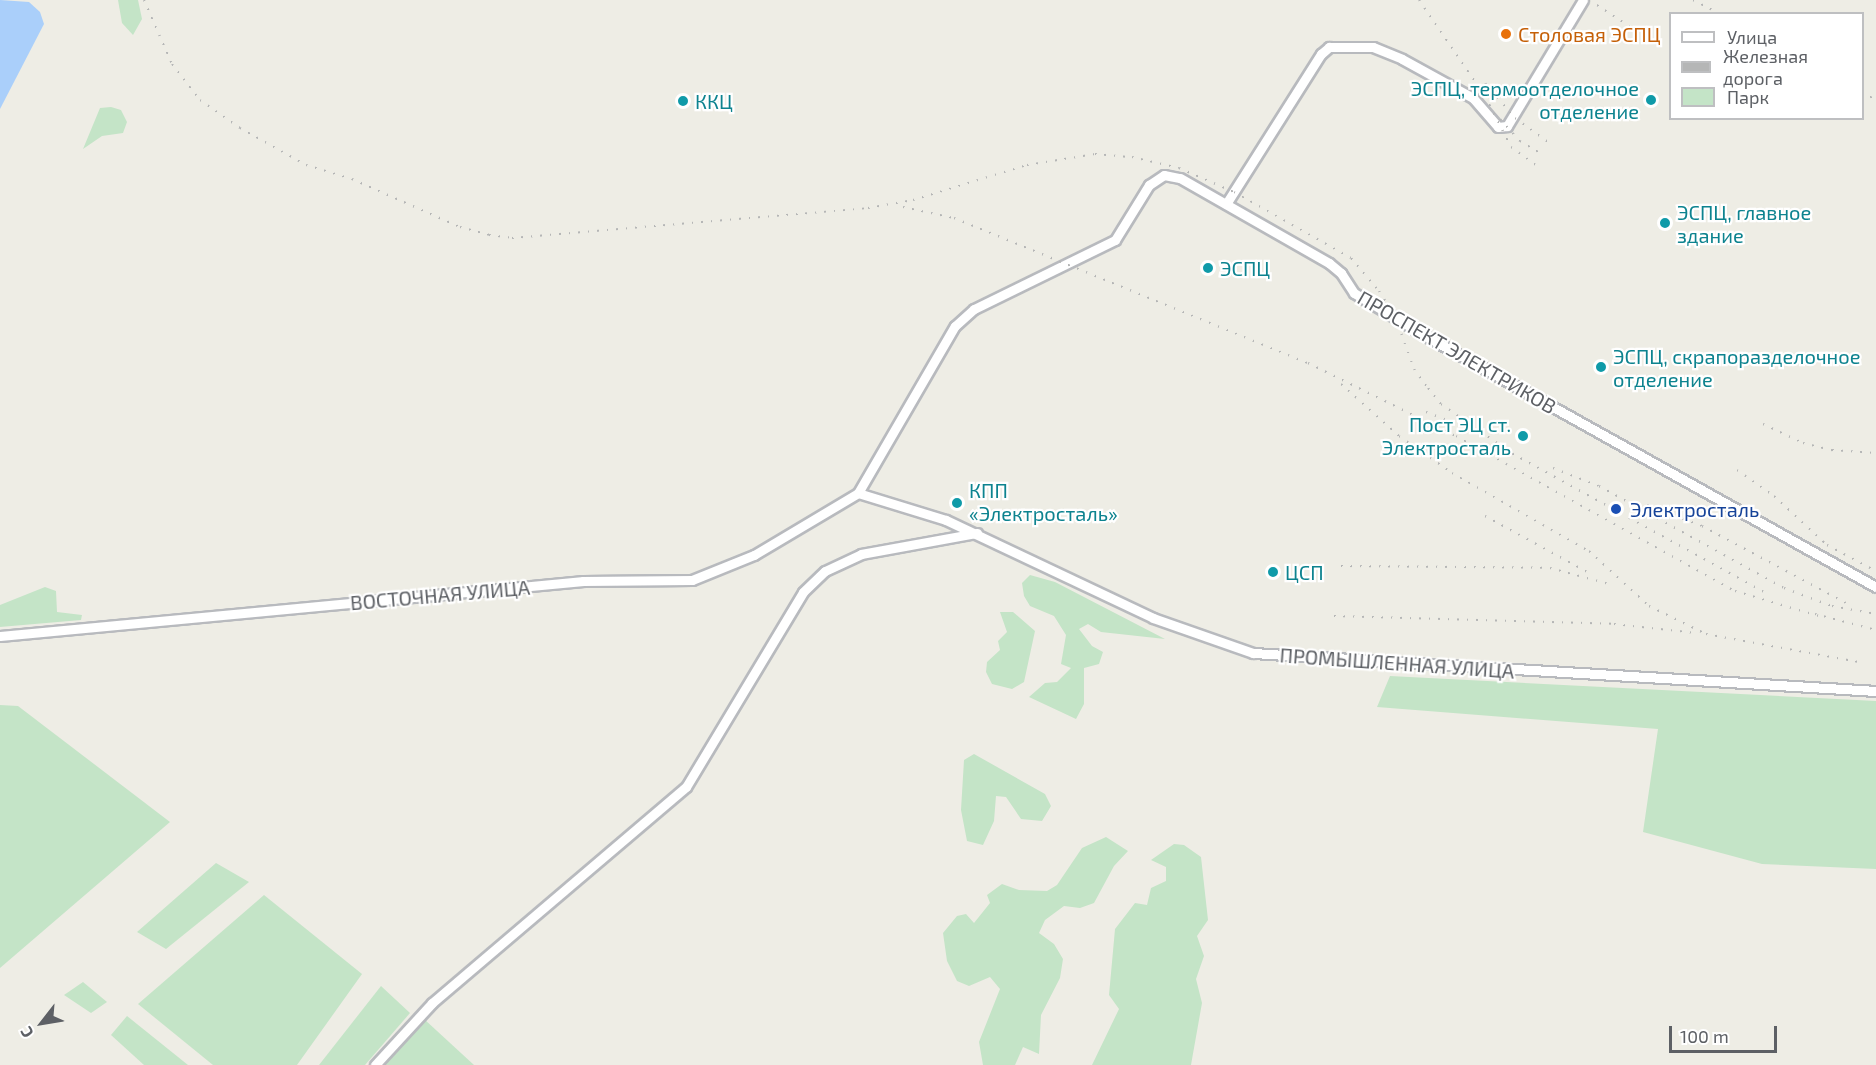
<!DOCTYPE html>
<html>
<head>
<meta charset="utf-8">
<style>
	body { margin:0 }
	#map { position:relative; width:1876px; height:1065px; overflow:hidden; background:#eeede5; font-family:"Exo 2",sans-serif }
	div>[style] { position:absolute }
	.green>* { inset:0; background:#c4e4c7 }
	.water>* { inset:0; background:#aacffa }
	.roads { filter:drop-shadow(2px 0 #b8babe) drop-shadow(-2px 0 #b8babe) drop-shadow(0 2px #b8babe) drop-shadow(0 -2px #b8babe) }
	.minor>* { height:9px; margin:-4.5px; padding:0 4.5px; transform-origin:4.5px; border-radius:4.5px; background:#fff }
	.rail>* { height:2px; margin-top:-1px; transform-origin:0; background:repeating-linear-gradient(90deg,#b5b6b6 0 1.5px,transparent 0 9.5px) }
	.dots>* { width:16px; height:16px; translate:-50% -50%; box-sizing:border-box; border:3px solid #fff; border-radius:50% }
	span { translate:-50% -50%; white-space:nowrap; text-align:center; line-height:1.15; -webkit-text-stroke:4.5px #fff; paint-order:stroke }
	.food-label { font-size:20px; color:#c56008 }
	.left { translate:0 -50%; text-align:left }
	.culture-label { font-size:20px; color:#0d838f }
	.right { translate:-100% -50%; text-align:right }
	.street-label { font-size:20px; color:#5d6065 }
	.transit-label { font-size:20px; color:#164399 }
	.legend { position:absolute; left:1669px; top:12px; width:195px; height:108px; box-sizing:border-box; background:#fff; border:2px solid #bebfc1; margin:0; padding:8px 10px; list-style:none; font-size:18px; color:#5d6065 }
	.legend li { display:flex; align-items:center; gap:12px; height:30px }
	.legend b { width:30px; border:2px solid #bebfc1 }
	.north { position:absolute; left:12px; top:993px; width:60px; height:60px; -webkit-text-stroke:4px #fff; paint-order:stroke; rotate:239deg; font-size:16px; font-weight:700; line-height:24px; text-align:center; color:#5d6065 }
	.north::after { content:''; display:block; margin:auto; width:21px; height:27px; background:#5d6065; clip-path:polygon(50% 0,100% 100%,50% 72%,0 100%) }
	.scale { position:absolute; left:1669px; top:1026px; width:108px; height:27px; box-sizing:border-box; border:3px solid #5d6065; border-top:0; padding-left:8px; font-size:18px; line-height:21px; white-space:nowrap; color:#5d6065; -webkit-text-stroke:4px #fff; paint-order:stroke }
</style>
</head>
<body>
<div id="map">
	<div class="green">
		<i style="clip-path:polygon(118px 0,138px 0,142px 19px,133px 35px,122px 23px)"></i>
		<i style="clip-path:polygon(111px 107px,121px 110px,127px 122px,123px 133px,102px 136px,83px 149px,100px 108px)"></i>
		<i style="clip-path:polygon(1030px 575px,1055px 582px,1165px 639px,1101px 632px,1088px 624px,1079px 629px,1092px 646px,1103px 652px,1099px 664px,1084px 668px,1084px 704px,1076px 719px,1029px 697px,1045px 683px,1057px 682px,1071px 668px,1061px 664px,1066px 635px,1054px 616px,1030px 606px,1024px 596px,1022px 583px)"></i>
		<i style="clip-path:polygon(45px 587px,56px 591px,57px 612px,82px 615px,81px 620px,0 627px,0 605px)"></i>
		<i style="clip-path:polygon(1000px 612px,1013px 612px,1035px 631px,1024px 682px,1012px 689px,992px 684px,986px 672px,987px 662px,1000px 650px,998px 641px,1007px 632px)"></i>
		<i style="clip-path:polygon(1390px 676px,1876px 701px,1876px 869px,1762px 864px,1643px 832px,1658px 729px,1377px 707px)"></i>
		<i style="clip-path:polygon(0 705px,18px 706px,170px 822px,0 968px)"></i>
		<i style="clip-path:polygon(974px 754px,1045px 794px,1051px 806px,1042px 821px,1021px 819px,1006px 797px,996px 796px,994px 821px,983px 845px,967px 841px,961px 810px,964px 760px)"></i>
		<i style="clip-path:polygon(1106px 837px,1128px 851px,1114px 866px,1094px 903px,1080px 908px,1064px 906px,1045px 920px,1039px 933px,1054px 944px,1063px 959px,1060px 978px,1041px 1015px,1039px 1054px,1023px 1047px,1015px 1065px,983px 1065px,979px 1042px,1000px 989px,990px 977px,969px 986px,957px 981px,947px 961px,943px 933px,957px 916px,966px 914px,974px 923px,990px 903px,987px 895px,1002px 884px,1019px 890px,1047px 891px,1057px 885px,1082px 848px)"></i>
		<i style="clip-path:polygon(1174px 844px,1184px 845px,1201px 857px,1208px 920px,1197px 936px,1204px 956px,1196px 979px,1202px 1003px,1191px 1065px,1092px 1065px,1119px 1009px,1109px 995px,1115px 929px,1135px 903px,1147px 905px,1151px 888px,1166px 881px,1166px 867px,1151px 860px)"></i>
		<i style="clip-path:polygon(216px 863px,249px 882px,166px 949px,137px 932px)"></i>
		<i style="clip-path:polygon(264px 895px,362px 974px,297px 1065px,213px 1065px,138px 1004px)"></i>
		<i style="clip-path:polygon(83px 982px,107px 1002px,91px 1013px,64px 995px)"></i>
		<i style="clip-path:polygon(381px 986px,410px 1013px,365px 1065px,319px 1065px)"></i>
		<i style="clip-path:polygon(127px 1016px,188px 1065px,144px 1065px,111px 1035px)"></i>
		<i style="clip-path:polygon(424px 1019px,474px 1065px,384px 1065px)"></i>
	</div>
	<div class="water">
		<i style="clip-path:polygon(0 0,29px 2px,40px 12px,44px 24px,0 109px)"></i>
	</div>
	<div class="roads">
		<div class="minor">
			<i style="left:1226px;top:204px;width:178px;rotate:-57.7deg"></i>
			<i style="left:1321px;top:54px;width:11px;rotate:-41deg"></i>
			<i style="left:1329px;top:47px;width:44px"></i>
			<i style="left:1373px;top:47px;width:31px;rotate:22deg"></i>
			<i style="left:1402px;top:59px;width:81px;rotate:28.8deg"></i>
			<i style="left:1473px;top:98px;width:38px;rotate:49deg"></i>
			<i style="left:1498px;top:127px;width:9px;rotate:-6deg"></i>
			<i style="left:1507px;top:126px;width:147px;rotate:-58.9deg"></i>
			<i style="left:858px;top:493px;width:193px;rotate:-59.9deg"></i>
			<i style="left:955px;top:326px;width:25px;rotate:-42deg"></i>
			<i style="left:974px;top:309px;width:157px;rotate:-26.1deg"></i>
			<i style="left:1115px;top:240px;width:65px;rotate:-58.3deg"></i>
			<i style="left:1149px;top:185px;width:18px;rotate:-34deg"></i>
			<i style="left:1164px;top:175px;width:16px;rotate:11deg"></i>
			<i style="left:1180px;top:178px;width:172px;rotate:29.7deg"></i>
			<i style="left:1329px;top:263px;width:16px;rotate:40deg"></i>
			<i style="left:1341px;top:273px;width:24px;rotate:57deg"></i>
			<i style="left:1354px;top:293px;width:90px;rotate:30.9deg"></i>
			<i style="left:1431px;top:339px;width:509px;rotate:29.13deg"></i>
			<i style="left:858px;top:493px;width:92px;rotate:17.1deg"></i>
			<i style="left:946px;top:520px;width:229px;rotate:25.3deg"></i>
			<i style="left:1153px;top:618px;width:106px;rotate:19.3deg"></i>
			<i style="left:1253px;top:653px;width:624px;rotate:3.49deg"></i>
			<i style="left:0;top:636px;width:586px;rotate:-5.39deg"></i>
			<i style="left:583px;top:581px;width:109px;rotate:-0.5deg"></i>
			<i style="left:692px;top:580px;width:67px;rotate:-22deg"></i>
			<i style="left:754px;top:555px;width:121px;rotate:-30.8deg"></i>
			<i style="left:375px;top:1065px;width:84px;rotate:-47.4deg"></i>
			<i style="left:432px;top:1003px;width:333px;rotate:-40.4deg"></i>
			<i style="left:686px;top:787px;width:227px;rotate:-59deg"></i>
			<i style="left:803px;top:592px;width:30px;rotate:-44deg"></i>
			<i style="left:825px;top:571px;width:40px;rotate:-25deg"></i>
			<i style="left:861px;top:554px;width:118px;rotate:-10.3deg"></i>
		</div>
	</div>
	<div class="rail">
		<i style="left:144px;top:0;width:70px;rotate:66.4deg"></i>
		<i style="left:172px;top:64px;width:46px;rotate:52.1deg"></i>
		<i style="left:200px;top:100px;width:49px;rotate:35deg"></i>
		<i style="left:240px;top:128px;width:76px;rotate:29.3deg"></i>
		<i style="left:306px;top:165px;width:48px;rotate:16.9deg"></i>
		<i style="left:352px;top:179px;width:118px;rotate:24deg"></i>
		<i style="left:460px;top:227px;width:30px;rotate:15deg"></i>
		<i style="left:489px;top:235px;width:23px;rotate:7deg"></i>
		<i style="left:512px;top:238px;width:357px;rotate:-4.8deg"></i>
		<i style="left:868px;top:208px;width:46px;rotate:-10.1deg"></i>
		<i style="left:913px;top:200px;width:119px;rotate:-17.1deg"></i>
		<i style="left:1027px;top:165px;width:69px;rotate:-9.2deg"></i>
		<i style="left:1095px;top:154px;width:37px;rotate:5deg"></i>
		<i style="left:1132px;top:157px;width:48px;rotate:13.2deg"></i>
		<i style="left:1179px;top:168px;width:60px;rotate:23.6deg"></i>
		<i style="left:1234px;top:192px;width:134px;rotate:29.4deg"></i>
		<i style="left:1351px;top:258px;width:43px;rotate:49.7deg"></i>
		<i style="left:1379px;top:291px;width:30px;rotate:57deg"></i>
		<i style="left:1395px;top:316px;width:56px;rotate:70.3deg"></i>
		<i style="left:1414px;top:369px;width:24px;rotate:54deg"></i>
		<i style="left:1428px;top:388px;width:21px;rotate:51deg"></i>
		<i style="left:1441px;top:404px;width:84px;rotate:34.8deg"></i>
		<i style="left:1419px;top:0;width:116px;rotate:55.5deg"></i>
		<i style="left:1485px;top:96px;width:57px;rotate:63deg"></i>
		<i style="left:1511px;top:147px;width:31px;rotate:36deg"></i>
		<i style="left:1589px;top:0;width:48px;rotate:33deg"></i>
		<i style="left:1693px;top:0;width:30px;rotate:27deg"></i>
		<i style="left:1485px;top:83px;width:46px;rotate:49.4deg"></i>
		<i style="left:1515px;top:118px;width:41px;rotate:36deg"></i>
		<i style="left:1862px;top:92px;width:16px;rotate:30deg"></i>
		<i style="left:1500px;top:119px;width:30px;rotate:48deg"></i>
		<i style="left:1520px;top:141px;width:26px;rotate:31deg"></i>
		<i style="left:903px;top:207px;width:52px;rotate:12.2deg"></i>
		<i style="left:954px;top:218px;width:383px;rotate:22.3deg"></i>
		<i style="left:1308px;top:363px;width:165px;rotate:26.3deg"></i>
		<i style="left:1456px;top:436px;width:319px;rotate:29.1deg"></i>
		<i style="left:1735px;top:591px;width:91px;rotate:16.6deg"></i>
		<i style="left:1341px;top:384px;width:78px;rotate:41.9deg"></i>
		<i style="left:1399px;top:436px;width:65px;rotate:34.9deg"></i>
		<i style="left:1452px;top:473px;width:158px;rotate:29.7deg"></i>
		<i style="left:1589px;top:551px;width:81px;rotate:42.5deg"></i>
		<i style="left:1649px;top:606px;width:64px;rotate:26.2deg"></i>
		<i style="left:1706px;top:634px;width:161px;rotate:10.4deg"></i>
		<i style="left:1426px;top:412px;width:42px;rotate:21deg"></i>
		<i style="left:1763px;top:424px;width:44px;rotate:25.4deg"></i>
		<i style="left:1803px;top:443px;width:30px;rotate:14deg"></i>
		<i style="left:1832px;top:450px;width:44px;rotate:3.9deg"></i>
		<i style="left:1504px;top:449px;width:297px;rotate:28.8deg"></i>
		<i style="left:1553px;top:468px;width:49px;rotate:21.4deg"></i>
		<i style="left:1599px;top:486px;width:211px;rotate:28.9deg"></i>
		<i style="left:1784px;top:588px;width:51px;rotate:20.6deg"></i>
		<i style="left:1832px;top:606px;width:45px;rotate:10.3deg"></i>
		<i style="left:1737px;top:470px;width:45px;rotate:35.1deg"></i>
		<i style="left:1774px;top:496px;width:72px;rotate:42.8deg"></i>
		<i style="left:1827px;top:545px;width:55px;rotate:28deg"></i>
		<i style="left:1647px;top:505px;width:59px;rotate:20.9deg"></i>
		<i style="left:1702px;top:526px;width:163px;rotate:28.1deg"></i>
		<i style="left:1485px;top:516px;width:121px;rotate:28.7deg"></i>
		<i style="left:1341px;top:566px;width:209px;rotate:0.5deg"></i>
		<i style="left:1550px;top:568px;width:61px;rotate:15.2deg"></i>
		<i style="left:1815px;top:614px;width:63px;rotate:14.7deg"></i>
		<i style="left:1334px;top:616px;width:280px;rotate:1.6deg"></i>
		<i style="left:1614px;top:624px;width:83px;rotate:6.2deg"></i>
	</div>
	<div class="dots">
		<i style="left:1506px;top:34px;background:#e8710a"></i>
		<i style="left:1651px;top:100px;background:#0f9aa8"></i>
		<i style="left:683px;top:101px;background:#0f9aa8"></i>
		<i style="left:1665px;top:223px;background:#0f9aa8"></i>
		<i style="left:1208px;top:268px;background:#0f9aa8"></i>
		<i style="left:1601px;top:367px;background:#0f9aa8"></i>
		<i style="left:1523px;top:436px;background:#0f9aa8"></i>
		<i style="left:957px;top:503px;background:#0f9aa8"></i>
		<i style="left:1616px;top:509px;background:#1a4fb4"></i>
		<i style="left:1273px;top:572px;background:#0f9aa8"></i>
	</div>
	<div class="food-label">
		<span class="left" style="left:1518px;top:34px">Столовая ЭСПЦ</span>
	</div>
	<div class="culture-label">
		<span class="right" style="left:1639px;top:100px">ЭСПЦ, термоотделочное<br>отделение</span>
		<span class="left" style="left:695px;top:101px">ККЦ</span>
		<span class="left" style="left:1677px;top:224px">ЭСПЦ, главное<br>здание</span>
		<span class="left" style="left:1220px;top:268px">ЭСПЦ</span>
		<span class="left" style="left:1613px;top:368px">ЭСПЦ, скрапоразделочное<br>отделение</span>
		<span class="right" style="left:1511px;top:436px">Пост ЭЦ ст.<br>Электросталь</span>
		<span class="left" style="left:969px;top:502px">КПП<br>«Электросталь»</span>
		<span class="left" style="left:1285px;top:572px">ЦСП</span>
	</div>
	<div class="street-label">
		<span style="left:1457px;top:352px;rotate:30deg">ПРОСПЕКТ ЭЛЕКТРИКОВ</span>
		<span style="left:440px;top:595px;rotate:-5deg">ВОСТОЧНАЯ УЛИЦА</span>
		<span style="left:1397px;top:663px;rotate:4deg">ПРОМЫШЛЕННАЯ УЛИЦА</span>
	</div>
	<div class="transit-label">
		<span class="left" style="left:1630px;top:509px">Электросталь</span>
	</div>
	<ul class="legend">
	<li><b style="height:8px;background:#fff"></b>Улица</li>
	<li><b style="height:8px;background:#b5b6b6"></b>Железная дорога</li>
	<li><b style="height:16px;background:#c4e4c7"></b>Парк</li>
	</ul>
	<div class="north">С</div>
	<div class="scale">100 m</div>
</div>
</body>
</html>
